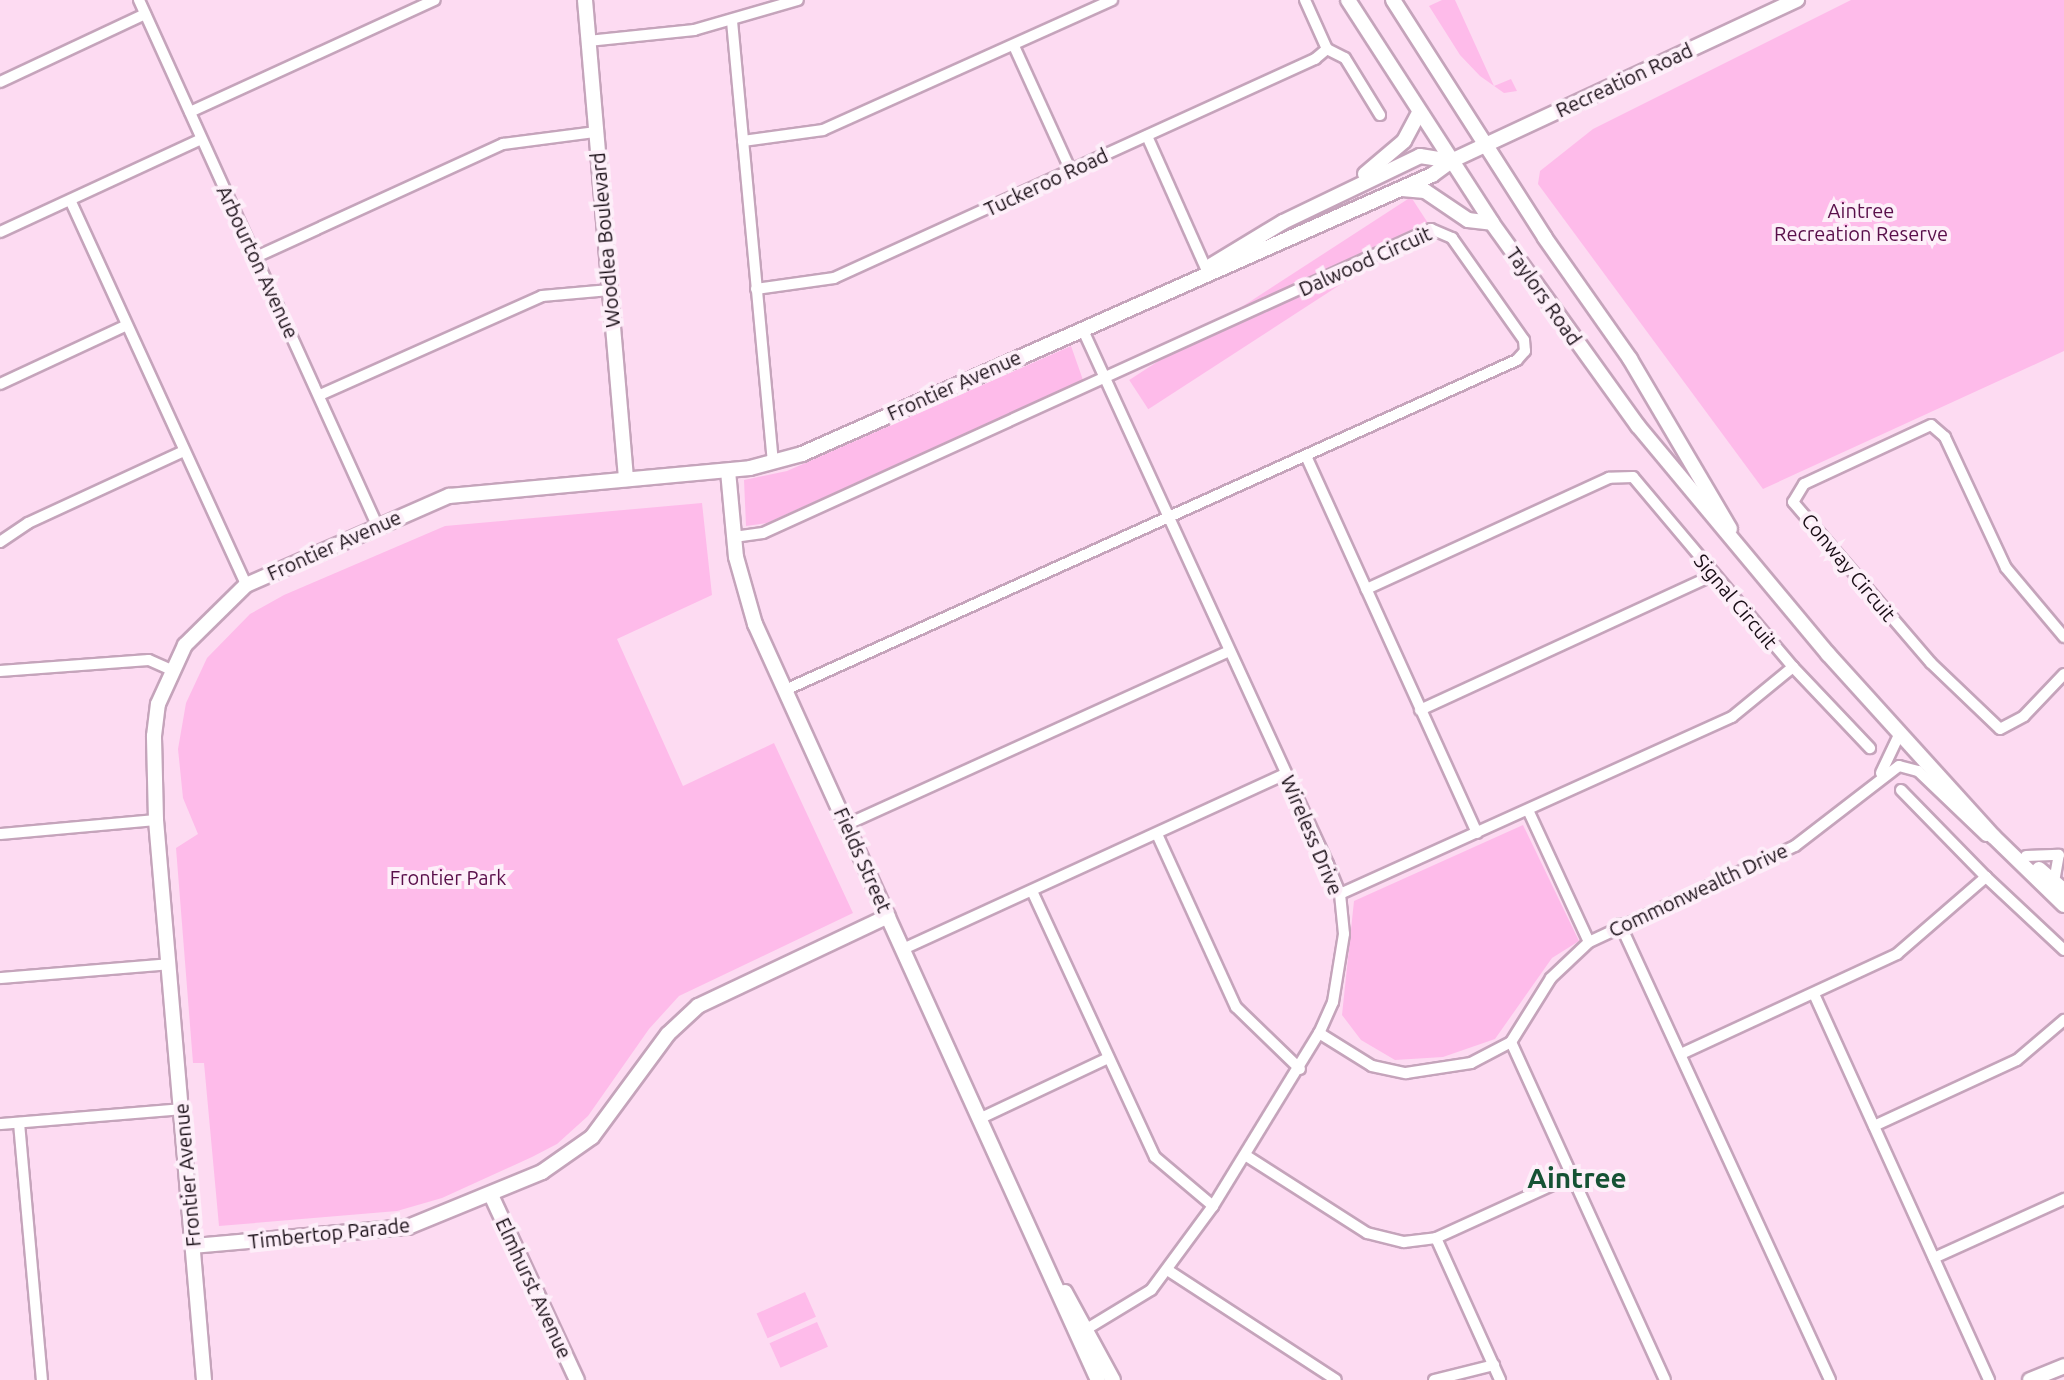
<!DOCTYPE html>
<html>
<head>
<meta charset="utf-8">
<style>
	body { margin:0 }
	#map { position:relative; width:2064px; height:1380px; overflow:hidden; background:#fddbf2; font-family:Ubuntu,sans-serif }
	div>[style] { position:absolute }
	.green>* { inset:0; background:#febbea; transform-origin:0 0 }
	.roads { filter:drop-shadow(2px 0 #c5a4bb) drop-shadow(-2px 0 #c5a4bb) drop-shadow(0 2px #c5a4bb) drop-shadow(0 -2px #c5a4bb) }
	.street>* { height:10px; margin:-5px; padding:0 5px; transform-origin:5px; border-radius:5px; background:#fff }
	.secondary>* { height:14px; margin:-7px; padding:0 7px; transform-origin:7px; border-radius:7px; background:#fff }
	span { translate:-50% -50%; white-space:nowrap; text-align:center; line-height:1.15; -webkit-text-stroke:8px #fdeff9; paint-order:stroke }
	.street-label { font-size:20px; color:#180d15 }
	.park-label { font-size:20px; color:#590f4a }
	.district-label { font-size:28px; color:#155234; font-weight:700 }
</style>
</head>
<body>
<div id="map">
	<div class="green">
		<i style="clip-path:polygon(1442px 0,1455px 0,1494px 86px,1511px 79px,1517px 91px,1504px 93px,1480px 76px,1460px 55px,1429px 6px)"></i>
		<i style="clip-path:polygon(1851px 0,2064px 0,2064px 351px,1763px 489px,1538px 184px,1540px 171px,1593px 129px)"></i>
		<i style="left:1411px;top:197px;width:35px;height:336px;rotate:57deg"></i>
		<i style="clip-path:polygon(1071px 346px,1083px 380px,767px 523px,746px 526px,744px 480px,787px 471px)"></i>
		<i style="clip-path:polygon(702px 503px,712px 595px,617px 639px,683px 786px,774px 743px,853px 913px,679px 996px,649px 1029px,588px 1116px,557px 1144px,532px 1157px,442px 1198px,397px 1211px,219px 1226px,204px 1063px,193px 1063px,176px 848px,198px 834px,183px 798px,178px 749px,186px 703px,207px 658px,250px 614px,284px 595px,445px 526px)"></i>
		<i style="clip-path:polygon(1523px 825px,1579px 941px,1552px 958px,1495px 1039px,1443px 1057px,1395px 1060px,1361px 1040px,1342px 1015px,1354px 901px)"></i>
		<i style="left:805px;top:1292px;width:27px;height:53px;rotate:66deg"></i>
		<i style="left:817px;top:1322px;width:27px;height:52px;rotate:66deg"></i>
	</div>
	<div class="roads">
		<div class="street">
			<i style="left:139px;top:0;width:576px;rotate:65.61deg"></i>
			<i style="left:1305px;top:0;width:54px;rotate:65.8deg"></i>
			<i style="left:732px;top:21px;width:444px;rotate:84.7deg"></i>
			<i style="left:588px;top:41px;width:107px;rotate:-5.9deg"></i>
			<i style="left:694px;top:30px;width:108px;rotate:-16.1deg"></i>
			<i style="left:1014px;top:46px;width:137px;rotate:65.5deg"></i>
			<i style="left:1327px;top:49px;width:20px;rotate:27deg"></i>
			<i style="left:1345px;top:58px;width:67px;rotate:58.4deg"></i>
			<i style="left:0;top:82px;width:160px;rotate:-25.1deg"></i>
			<i style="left:190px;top:112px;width:269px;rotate:-24.6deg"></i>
			<i style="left:1147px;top:136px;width:148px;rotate:66deg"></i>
			<i style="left:743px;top:141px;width:81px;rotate:-7.8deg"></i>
			<i style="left:823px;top:130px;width:317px;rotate:-24.2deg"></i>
			<i style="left:71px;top:202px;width:421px;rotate:65.4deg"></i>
			<i style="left:0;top:232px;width:221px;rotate:-24.8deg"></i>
			<i style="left:256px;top:257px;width:272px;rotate:-24.6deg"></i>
			<i style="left:503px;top:144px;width:94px;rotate:-7.4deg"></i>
			<i style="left:756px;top:289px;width:79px;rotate:-8deg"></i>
			<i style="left:834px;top:278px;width:529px;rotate:-24.48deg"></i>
			<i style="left:1315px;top:59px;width:16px;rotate:-40deg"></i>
			<i style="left:1082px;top:328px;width:590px;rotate:65.35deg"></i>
			<i style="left:1328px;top:864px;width:32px;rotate:68deg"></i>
			<i style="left:1340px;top:894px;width:40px;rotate:84.3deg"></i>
			<i style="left:1344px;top:934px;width:69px;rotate:99.2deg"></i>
			<i style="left:1333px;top:1002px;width:34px;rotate:114deg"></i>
			<i style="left:1319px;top:1033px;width:203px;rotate:121.5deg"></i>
			<i style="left:1213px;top:1206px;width:104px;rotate:126.4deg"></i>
			<i style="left:1151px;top:1290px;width:81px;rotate:148.7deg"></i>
			<i style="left:0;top:384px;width:138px;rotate:-24.9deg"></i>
			<i style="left:320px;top:395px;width:243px;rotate:-24deg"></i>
			<i style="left:542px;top:296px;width:68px;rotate:-5deg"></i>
			<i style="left:1306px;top:456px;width:414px;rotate:65.6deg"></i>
			<i style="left:734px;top:537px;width:29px;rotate:-8deg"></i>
			<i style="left:763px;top:533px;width:734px;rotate:-24.47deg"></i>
			<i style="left:1431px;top:229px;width:23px;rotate:23deg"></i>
			<i style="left:1452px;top:238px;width:125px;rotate:54.8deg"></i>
			<i style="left:1524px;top:340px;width:11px;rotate:85deg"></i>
			<i style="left:1525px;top:351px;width:12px;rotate:132deg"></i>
			<i style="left:1517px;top:360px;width:803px;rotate:155.73deg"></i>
			<i style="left:0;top:542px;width:34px;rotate:-34deg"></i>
			<i style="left:28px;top:523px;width:170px;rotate:-24.8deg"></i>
			<i style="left:2064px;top:637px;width:90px;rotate:-130deg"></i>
			<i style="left:2006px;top:568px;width:145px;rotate:-115deg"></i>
			<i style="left:1945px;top:437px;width:18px;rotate:-139deg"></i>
			<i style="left:1931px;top:425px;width:140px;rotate:155.1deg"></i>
			<i style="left:1804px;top:484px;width:21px;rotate:121deg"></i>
			<i style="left:1793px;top:502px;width:212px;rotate:49.4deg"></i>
			<i style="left:1931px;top:663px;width:95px;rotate:43.7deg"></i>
			<i style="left:2000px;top:729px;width:27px;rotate:-28deg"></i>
			<i style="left:2024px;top:716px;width:58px;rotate:-46.4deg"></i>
			<i style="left:1793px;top:667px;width:112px;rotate:46.5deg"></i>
			<i style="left:0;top:671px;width:149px;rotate:-4.2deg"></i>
			<i style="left:149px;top:660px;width:24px;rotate:24deg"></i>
			<i style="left:1420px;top:710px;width:324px;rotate:-24.7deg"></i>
			<i style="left:1881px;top:773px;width:44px;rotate:-64.6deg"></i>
			<i style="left:1901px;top:790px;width:122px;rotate:45.7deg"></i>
			<i style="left:1528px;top:810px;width:145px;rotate:65.2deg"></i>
			<i style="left:848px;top:824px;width:418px;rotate:-24.4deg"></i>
			<i style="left:0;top:834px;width:157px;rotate:-5.1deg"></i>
			<i style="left:1157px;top:834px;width:190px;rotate:65.5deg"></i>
			<i style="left:1236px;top:1007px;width:89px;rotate:44.1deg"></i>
			<i style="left:2026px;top:856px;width:33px;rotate:-2deg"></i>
			<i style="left:2054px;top:882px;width:27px;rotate:-80deg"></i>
			<i style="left:1032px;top:891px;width:293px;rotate:65.2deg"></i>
			<i style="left:1155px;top:1157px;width:76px;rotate:40.2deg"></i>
			<i style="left:1340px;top:894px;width:430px;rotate:-24.3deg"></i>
			<i style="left:1732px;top:717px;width:79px;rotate:-39.3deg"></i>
			<i style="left:1793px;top:667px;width:248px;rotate:-130.1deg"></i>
			<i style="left:1633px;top:477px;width:24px;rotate:178deg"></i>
			<i style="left:1609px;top:478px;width:267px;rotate:155.4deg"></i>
			<i style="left:1620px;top:924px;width:502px;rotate:65.27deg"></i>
			<i style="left:903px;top:949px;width:421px;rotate:-24.6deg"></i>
			<i style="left:0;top:978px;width:170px;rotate:-4.7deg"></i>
			<i style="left:1814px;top:994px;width:424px;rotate:65.6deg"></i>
			<i style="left:1319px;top:1033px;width:62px;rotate:31.9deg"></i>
			<i style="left:1372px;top:1066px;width:35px;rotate:12deg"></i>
			<i style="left:1406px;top:1073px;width:66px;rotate:-8.7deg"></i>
			<i style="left:1471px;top:1063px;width:45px;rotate:-27.7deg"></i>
			<i style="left:1511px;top:1042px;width:75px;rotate:-58deg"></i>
			<i style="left:1551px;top:978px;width:52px;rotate:-43.5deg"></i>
			<i style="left:1589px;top:942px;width:227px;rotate:-25deg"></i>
			<i style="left:1795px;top:846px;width:131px;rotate:-37.6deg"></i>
			<i style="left:1899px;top:766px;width:20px;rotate:15deg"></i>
			<i style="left:1918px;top:771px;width:94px;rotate:43.7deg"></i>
			<i style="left:1511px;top:1042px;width:371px;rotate:65.5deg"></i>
			<i style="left:1681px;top:1054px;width:238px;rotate:-24.8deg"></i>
			<i style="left:1897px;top:954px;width:118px;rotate:-40.9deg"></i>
			<i style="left:1986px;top:877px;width:107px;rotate:43.1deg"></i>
			<i style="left:979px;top:1119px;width:140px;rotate:-25.3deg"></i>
			<i style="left:19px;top:1123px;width:258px;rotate:84.9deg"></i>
			<i style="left:0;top:1124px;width:182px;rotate:-4.7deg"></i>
			<i style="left:1874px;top:1126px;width:157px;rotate:-24.8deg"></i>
			<i style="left:2017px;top:1060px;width:62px;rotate:-40.4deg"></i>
			<i style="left:1245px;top:1155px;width:145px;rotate:32.6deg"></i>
			<i style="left:1367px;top:1233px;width:38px;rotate:14deg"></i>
			<i style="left:1404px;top:1242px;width:32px;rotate:-7deg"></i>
			<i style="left:1436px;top:1238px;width:149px;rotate:-24.5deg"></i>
			<i style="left:1436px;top:1238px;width:156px;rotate:65.7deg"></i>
			<i style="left:1934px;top:1258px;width:143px;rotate:-24.4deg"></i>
			<i style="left:1169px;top:1271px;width:199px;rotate:33.1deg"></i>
			<i style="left:1434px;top:1380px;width:62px;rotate:-14deg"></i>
		</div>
		<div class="secondary">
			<i style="left:585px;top:0;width:481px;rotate:85.1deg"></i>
			<i style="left:1348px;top:0;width:265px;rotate:57.1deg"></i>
			<i style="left:1492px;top:223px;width:250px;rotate:54.3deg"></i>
			<i style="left:1638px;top:426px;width:297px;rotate:50.2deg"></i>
			<i style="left:1828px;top:654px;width:246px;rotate:47.8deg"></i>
			<i style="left:1993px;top:836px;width:99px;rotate:44.2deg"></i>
			<i style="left:1393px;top:0;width:282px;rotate:57.4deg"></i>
			<i style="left:1545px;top:238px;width:148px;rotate:54.9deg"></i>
			<i style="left:1630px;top:359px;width:197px;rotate:59.5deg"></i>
			<i style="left:1365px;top:174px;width:51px;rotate:-40.2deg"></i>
			<i style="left:1404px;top:141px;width:32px;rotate:-62deg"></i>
			<i style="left:1402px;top:189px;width:23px;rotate:5deg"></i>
			<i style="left:1425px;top:191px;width:52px;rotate:34deg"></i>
			<i style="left:1468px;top:220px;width:24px;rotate:7deg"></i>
			<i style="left:1212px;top:265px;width:83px;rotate:-31.2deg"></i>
			<i style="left:1283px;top:222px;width:152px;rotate:-25.7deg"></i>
			<i style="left:1420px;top:156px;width:31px;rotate:9deg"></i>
			<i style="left:728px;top:471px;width:86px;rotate:84.7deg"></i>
			<i style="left:736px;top:557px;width:70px;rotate:74.2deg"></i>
			<i style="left:755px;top:624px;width:830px;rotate:65.6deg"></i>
			<i style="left:2039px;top:869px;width:33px;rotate:41deg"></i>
			<i style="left:491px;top:1195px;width:204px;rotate:65.1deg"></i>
			<i style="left:193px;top:1246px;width:216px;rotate:-5.1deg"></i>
			<i style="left:408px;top:1227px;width:145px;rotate:-22.3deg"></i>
			<i style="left:542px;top:1172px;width:61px;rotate:-35deg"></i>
			<i style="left:592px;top:1137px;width:128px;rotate:-53.6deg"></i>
			<i style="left:668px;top:1034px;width:41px;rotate:-43deg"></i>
			<i style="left:698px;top:1006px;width:210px;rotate:-25.3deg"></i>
			<i style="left:1065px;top:1292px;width:100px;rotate:61.4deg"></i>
			<i style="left:204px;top:1380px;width:562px;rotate:-94.9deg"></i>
			<i style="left:156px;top:820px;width:84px;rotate:-91.4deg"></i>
			<i style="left:154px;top:736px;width:32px;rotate:-83deg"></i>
			<i style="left:158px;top:704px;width:65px;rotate:-65.4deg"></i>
			<i style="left:185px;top:645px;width:86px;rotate:-44.5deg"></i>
			<i style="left:246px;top:585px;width:222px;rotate:-23.7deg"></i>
			<i style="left:449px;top:496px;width:302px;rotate:-5.3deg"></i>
			<i style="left:750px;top:468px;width:54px;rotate:-15.1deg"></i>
			<i style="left:802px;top:454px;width:689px;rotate:-23.89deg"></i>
			<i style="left:1432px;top:175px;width:24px;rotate:-36deg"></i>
			<i style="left:1451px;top:161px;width:382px;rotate:-25deg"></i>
			<i style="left:2030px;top:1380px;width:37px;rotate:-22deg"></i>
		</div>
	</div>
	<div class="street-label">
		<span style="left:1624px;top:80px;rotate:-25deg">Recreation Road</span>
		<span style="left:1046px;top:182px;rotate:-25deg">Tuckeroo Road</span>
		<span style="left:605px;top:240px;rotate:-95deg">Woodlea Boulevard</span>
		<span style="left:1365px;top:261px;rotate:-24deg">Dalwood Circuit</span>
		<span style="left:258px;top:262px;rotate:65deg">Arbourton Avenue</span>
		<span style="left:1544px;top:296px;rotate:55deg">Taylors Road</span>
		<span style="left:954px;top:385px;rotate:-24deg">Frontier Avenue</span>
		<span style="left:334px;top:545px;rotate:-24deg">Frontier Avenue</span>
		<span style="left:1849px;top:567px;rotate:50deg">Conway Circuit</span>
		<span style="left:1736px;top:601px;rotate:50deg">Signal Circuit</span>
		<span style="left:1312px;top:835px;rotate:67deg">Wireless Drive</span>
		<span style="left:863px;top:860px;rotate:66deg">Fields Street</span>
		<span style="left:1698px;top:890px;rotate:-25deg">Commonwealth Drive</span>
		<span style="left:187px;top:1175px;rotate:-95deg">Frontier Avenue</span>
		<span style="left:329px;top:1233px;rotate:-6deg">Timbertop Parade</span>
		<span style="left:534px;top:1288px;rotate:65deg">Elmhurst Avenue</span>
	</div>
	<div class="park-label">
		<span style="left:1861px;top:222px">Aintree<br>Recreation Reserve</span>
		<span style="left:448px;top:877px">Frontier Park</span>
	</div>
	<div class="district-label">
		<span style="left:1577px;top:1178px">Aintree</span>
	</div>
</div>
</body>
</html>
